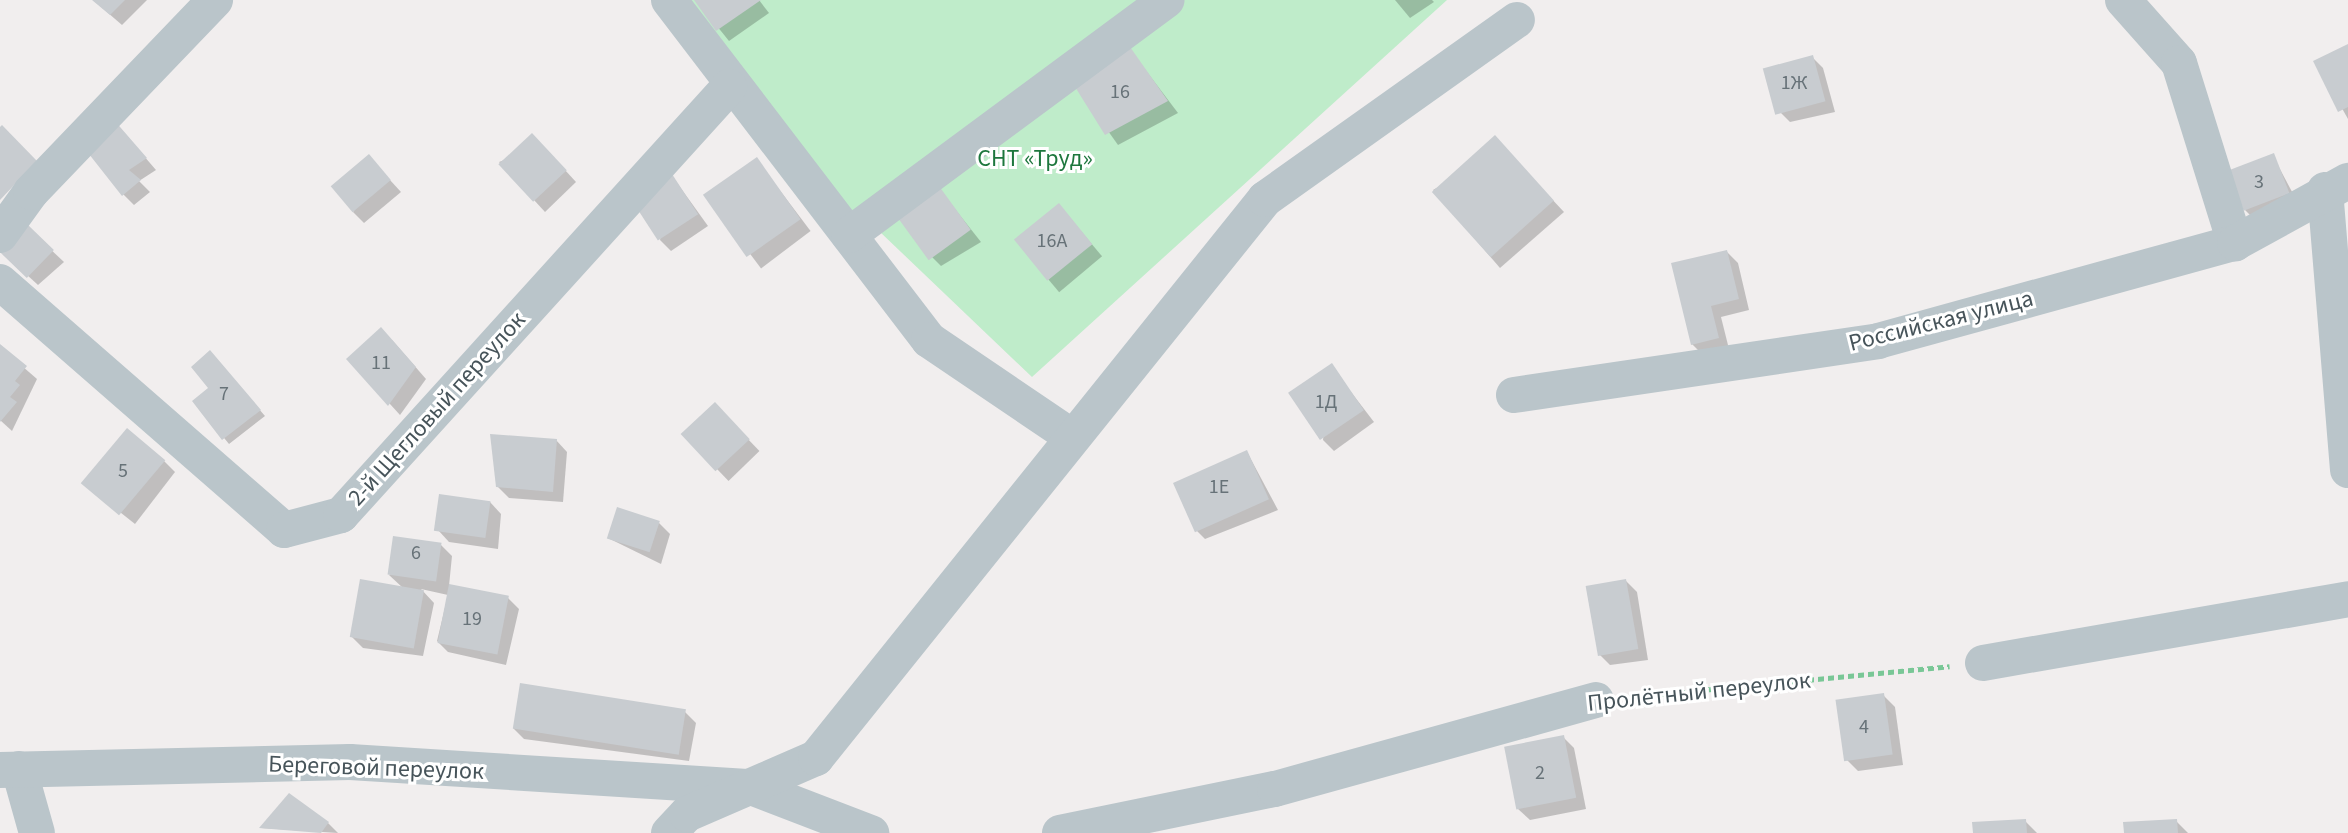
<!DOCTYPE html>
<html>
<head>
<meta charset="utf-8">
<style>
	body { margin:0 }
	#map { position:relative; width:2348px; height:833px; overflow:hidden; background:#f1eeee; font-family:"Source Sans 3",sans-serif }
	div>[style] { position:absolute }
	.green>* { inset:0; background:#bfecca }
	.shadow>* { inset:0; background:#0003; transform-origin:0 0 }
	.building>* { inset:0; background:#c8ccd0; transform-origin:0 0 }
	.path>* { height:5px; margin-top:-2.5px; transform-origin:0; background:repeating-linear-gradient(90deg,#79c796 0 6px,transparent 0 10px) }
	.minor>* { height:36px; margin:-18px; padding:0 18px; transform-origin:18px; border-radius:18px; background:#bac5ca }
	span { translate:-50% -50%; white-space:nowrap; text-align:center; line-height:1.15; -webkit-text-stroke:6px #fff; paint-order:stroke }
	.number-label { font-size:20px; color:#677278 }
	.number-label span { -webkit-text-stroke-width:0 }
	.park-label { font-size:24px; color:#1d773d }
	.street-label { font-size:24px; color:#47545a }
</style>
</head>
<body>
<div id="map">
	<div class="green">
		<i style="clip-path:polygon(682px 0,1447px 0,1032px 377px,879px 231px,851px 218px)"></i>
	</div>
	<div class="shadow">
		<i style="clip-path:polygon(93px 0,147px 0,122px 25px)"></i>
		<i style="clip-path:polygon(696px 0,759px 0,769px 13px,729px 41px)"></i>
		<i style="clip-path:polygon(1395px 0,1432px 0,1434px 2px,1410px 18px)"></i>
		<i style="clip-path:polygon(2348px 46px,2348px 119px,2316px 62px)"></i>
		<i style="clip-path:polygon(1128px 47px,1178px 113px,1118px 145px,1074px 83px)"></i>
		<i style="clip-path:polygon(1812px 57px,1823px 68px,1835px 112px,1790px 122px,1779px 111px)"></i>
		<i style="clip-path:polygon(125px 134px,156px 170px,139px 181px,150px 192px,134px 205px,123px 194px)"></i>
		<i style="clip-path:polygon(543px 146px,576px 182px,545px 212px,499px 162px)"></i>
		<i style="clip-path:polygon(1505px 149px,1564px 212px,1500px 268px,1433px 190px)"></i>
		<i style="clip-path:polygon(2273px 156px,2299px 205px,2256px 221px,2245px 210px)"></i>
		<i style="left:757px;top:160px;width:89px;height:62px;rotate:53deg"></i>
		<i style="clip-path:polygon(379px 168px,401px 192px,364px 223px,353px 212px)"></i>
		<i style="clip-path:polygon(672px 176px,708px 226px,671px 251px,660px 240px)"></i>
		<i style="clip-path:polygon(939px 189px,981px 242px,941px 266px,930px 255px)"></i>
		<i style="left:1059px;top:205px;width:67px;height:56px;rotate:50deg"></i>
		<i style="clip-path:polygon(28px 228px,64px 262px,38px 285px,14px 263px)"></i>
		<i style="clip-path:polygon(1727px 252px,1738px 263px,1749px 310px,1721px 317px,1729px 349px,1703px 355px,1692px 344px)"></i>
		<i style="clip-path:polygon(392px 340px,426px 379px,400px 415px,349px 359px)"></i>
		<i style="clip-path:polygon(0 347px,37px 379px,12px 431px,0 420px)"></i>
		<i style="clip-path:polygon(215px 358px,265px 416px,229px 444px,194px 401px,210px 388px)"></i>
		<i style="clip-path:polygon(1331px 366px,1374px 422px,1334px 451px,1323px 440px)"></i>
		<i style="left:715px;top:405px;width:64px;height:43px;rotate:46deg"></i>
		<i style="clip-path:polygon(556px 440px,567px 452px,563px 502px,509px 498px,497px 486px)"></i>
		<i style="clip-path:polygon(1247px 452px,1278px 510px,1205px 539px,1194px 528px)"></i>
		<i style="clip-path:polygon(164px 461px,175px 472px,135px 524px,82px 482px)"></i>
		<i style="clip-path:polygon(490px 502px,501px 514px,498px 549px,449px 542px,438px 530px)"></i>
		<i style="clip-path:polygon(659px 523px,670px 534px,661px 564px,610px 539px)"></i>
		<i style="clip-path:polygon(441px 545px,452px 556px,449px 586px,508px 598px,519px 609px,506px 665px,448px 652px,437px 641px,448px 595px,421px 589px,434px 603px,423px 656px,363px 648px,352px 637px,403px 588px,389px 575px)"></i>
		<i style="clip-path:polygon(1626px 581px,1637px 592px,1648px 660px,1610px 665px,1599px 654px)"></i>
		<i style="clip-path:polygon(1884px 696px,1895px 707px,1903px 765px,1858px 771px,1847px 760px)"></i>
		<i style="clip-path:polygon(685px 712px,696px 723px,689px 761px,524px 739px,513px 728px)"></i>
		<i style="clip-path:polygon(1563px 737px,1574px 748px,1586px 809px,1530px 820px,1518px 809px)"></i>
		<i style="clip-path:polygon(2025px 821px,2037px 833px,1975px 833px)"></i>
		<i style="clip-path:polygon(2176px 821px,2188px 833px,2126px 833px)"></i>
		<i style="clip-path:polygon(328px 823px,338px 833px,261px 828px)"></i>
	</div>
	<div class="building">
		<i style="clip-path:polygon(92px 0,125px 0,110px 15px)"></i>
		<i style="clip-path:polygon(694px 0,761px 0,716px 31px)"></i>
		<i style="clip-path:polygon(1128px 44px,1168px 101px,1105px 135px,1072px 82px)"></i>
		<i style="clip-path:polygon(2348px 44px,2348px 107px,2338px 112px,2313px 61px)"></i>
		<i style="left:1813px;top:55px;width:48px;height:52px;rotate:75deg"></i>
		<i style="clip-path:polygon(114px 120px,147px 158px,129px 170px,141px 180px,122px 196px,85px 149px)"></i>
		<i style="clip-path:polygon(2px 125px,37px 161px,0 200px,0 127px)"></i>
		<i style="left:532px;top:133px;width:51px;height:46px;rotate:47deg"></i>
		<i style="left:1495px;top:135px;width:88px;height:85px;rotate:48deg"></i>
		<i style="left:2274px;top:153px;width:43px;height:49px;rotate:69deg"></i>
		<i style="left:369px;top:154px;width:34px;height:50px;rotate:50deg"></i>
		<i style="left:757px;top:157px;width:76px;height:66px;rotate:55deg"></i>
		<i style="left:672px;top:174px;width:48px;height:48px;rotate:57deg"></i>
		<i style="left:939px;top:186px;width:54px;height:52px;rotate:54deg"></i>
		<i style="left:1059px;top:203px;width:53px;height:58px;rotate:51deg"></i>
		<i style="left:28px;top:225px;width:36px;height:39px;rotate:44deg"></i>
		<i style="clip-path:polygon(1727px 250px,1739px 299px,1711px 306px,1719px 338px,1691px 345px,1671px 263px)"></i>
		<i style="clip-path:polygon(381px 327px,416px 367px,388px 406px,346px 359px)"></i>
		<i style="clip-path:polygon(0 344px,27px 366px,15px 381px,20px 385px,10px 397px,17px 402px,0 422px)"></i>
		<i style="clip-path:polygon(210px 350px,261px 410px,222px 440px,192px 401px,208px 388px,191px 367px)"></i>
		<i style="left:1332px;top:363px;width:57px;height:53px;rotate:56deg"></i>
		<i style="left:715px;top:402px;width:51px;height:47px;rotate:47deg"></i>
		<i style="left:127px;top:428px;width:50px;height:72px;rotate:40deg"></i>
		<i style="clip-path:polygon(490px 434px,557px 439px,553px 492px,496px 487px)"></i>
		<i style="left:1247px;top:450px;width:54px;height:81px;rotate:66deg"></i>
		<i style="left:439px;top:494px;width:52px;height:37px;rotate:8deg"></i>
		<i style="left:617px;top:507px;width:45px;height:33px;rotate:18deg"></i>
		<i style="left:393px;top:536px;width:49px;height:39px;rotate:8deg"></i>
		<i style="left:360px;top:579px;width:65px;height:59px;rotate:10deg"></i>
		<i style="left:1626px;top:579px;width:71px;height:41px;rotate:80deg"></i>
		<i style="left:449px;top:584px;width:61px;height:60px;rotate:11deg"></i>
		<i style="left:520px;top:683px;width:168px;height:46px;rotate:9deg"></i>
		<i style="left:1884px;top:693px;width:62px;height:49px;rotate:82deg"></i>
		<i style="left:1564px;top:735px;width:64px;height:61px;rotate:79deg"></i>
		<i style="clip-path:polygon(289px 793px,329px 822px,321px 833px,259px 828px)"></i>
		<i style="clip-path:polygon(2026px 819px,2027px 833px,1973px 833px,1972px 822px)"></i>
		<i style="clip-path:polygon(2177px 819px,2178px 833px,2124px 833px,2123px 822px)"></i>
	</div>
	<div class="path">
		<i style="left:1629px;top:697px;width:322px;rotate:-5.5deg"></i>
	</div>
	<div class="minor">
		<i style="left:669px;top:0;width:428px;rotate:52.6deg"></i>
		<i style="left:929px;top:340px;width:171px;rotate:34.1deg"></i>
		<i style="left:2123px;top:0;width:84px;rotate:48.4deg"></i>
		<i style="left:2179px;top:63px;width:189px;rotate:72.7deg"></i>
		<i style="left:2325px;top:190px;width:281px;rotate:85.3deg"></i>
		<i style="left:0;top:235px;width:53px;rotate:-54.2deg"></i>
		<i style="left:31px;top:192px;width:266px;rotate:-46.2deg"></i>
		<i style="left:849px;top:235px;width:395px;rotate:-36.5deg"></i>
		<i style="left:0;top:282px;width:377px;rotate:41.1deg"></i>
		<i style="left:284px;top:530px;width:59px;rotate:-14.7deg"></i>
		<i style="left:341px;top:515px;width:578px;rotate:-47.81deg"></i>
		<i style="left:1514px;top:395px;width:368px;rotate:-8.4deg"></i>
		<i style="left:1878px;top:341px;width:370px;rotate:-15.4deg"></i>
		<i style="left:2235px;top:243px;width:129px;rotate:-28.8deg"></i>
		<i style="left:1983px;top:663px;width:371px;rotate:-9.9deg"></i>
		<i style="left:19px;top:769px;width:66px;rotate:74.3deg"></i>
		<i style="left:0;top:770px;width:350px;rotate:-1.3deg"></i>
		<i style="left:350px;top:762px;width:402px;rotate:3.6deg"></i>
		<i style="left:751px;top:787px;width:129px;rotate:21deg"></i>
		<i style="left:669px;top:833px;width:26px;rotate:-47deg"></i>
		<i style="left:687px;top:814px;width:141px;rotate:-23.5deg"></i>
		<i style="left:816px;top:758px;width:717px;rotate:-51.23deg"></i>
		<i style="left:1265px;top:199px;width:309px;rotate:-35.4deg"></i>
		<i style="left:1060px;top:833px;width:219px;rotate:-11.6deg"></i>
		<i style="left:1275px;top:789px;width:333px;rotate:-15.5deg"></i>
	</div>
	<div class="number-label">
		<span style="left:1794px;top:83px">1Ж</span>
		<span style="left:1120px;top:92px">16</span>
		<span style="left:2259px;top:182px">3</span>
		<span style="left:1052px;top:241px">16А</span>
		<span style="left:381px;top:363px">11</span>
		<span style="left:224px;top:394px">7</span>
		<span style="left:1326px;top:402px">1Д</span>
		<span style="left:123px;top:471px">5</span>
		<span style="left:1219px;top:487px">1Е</span>
		<span style="left:416px;top:553px">6</span>
		<span style="left:472px;top:619px">19</span>
		<span style="left:1864px;top:727px">4</span>
		<span style="left:1540px;top:773px">2</span>
	</div>
	<div class="park-label">
		<span style="left:1035px;top:159px">СНТ «Труд»</span>
	</div>
	<div class="street-label">
		<span style="left:1941px;top:321px;rotate:-14deg">Российская улица</span>
		<span style="left:437px;top:409px;rotate:-48deg">2-й Щегловый переулок</span>
		<span style="left:1699px;top:692px;rotate:-6deg">Пролётный переулок</span>
		<span style="left:376px;top:768px;rotate:2deg">Береговой переулок</span>
	</div>
</div>
</body>
</html>
